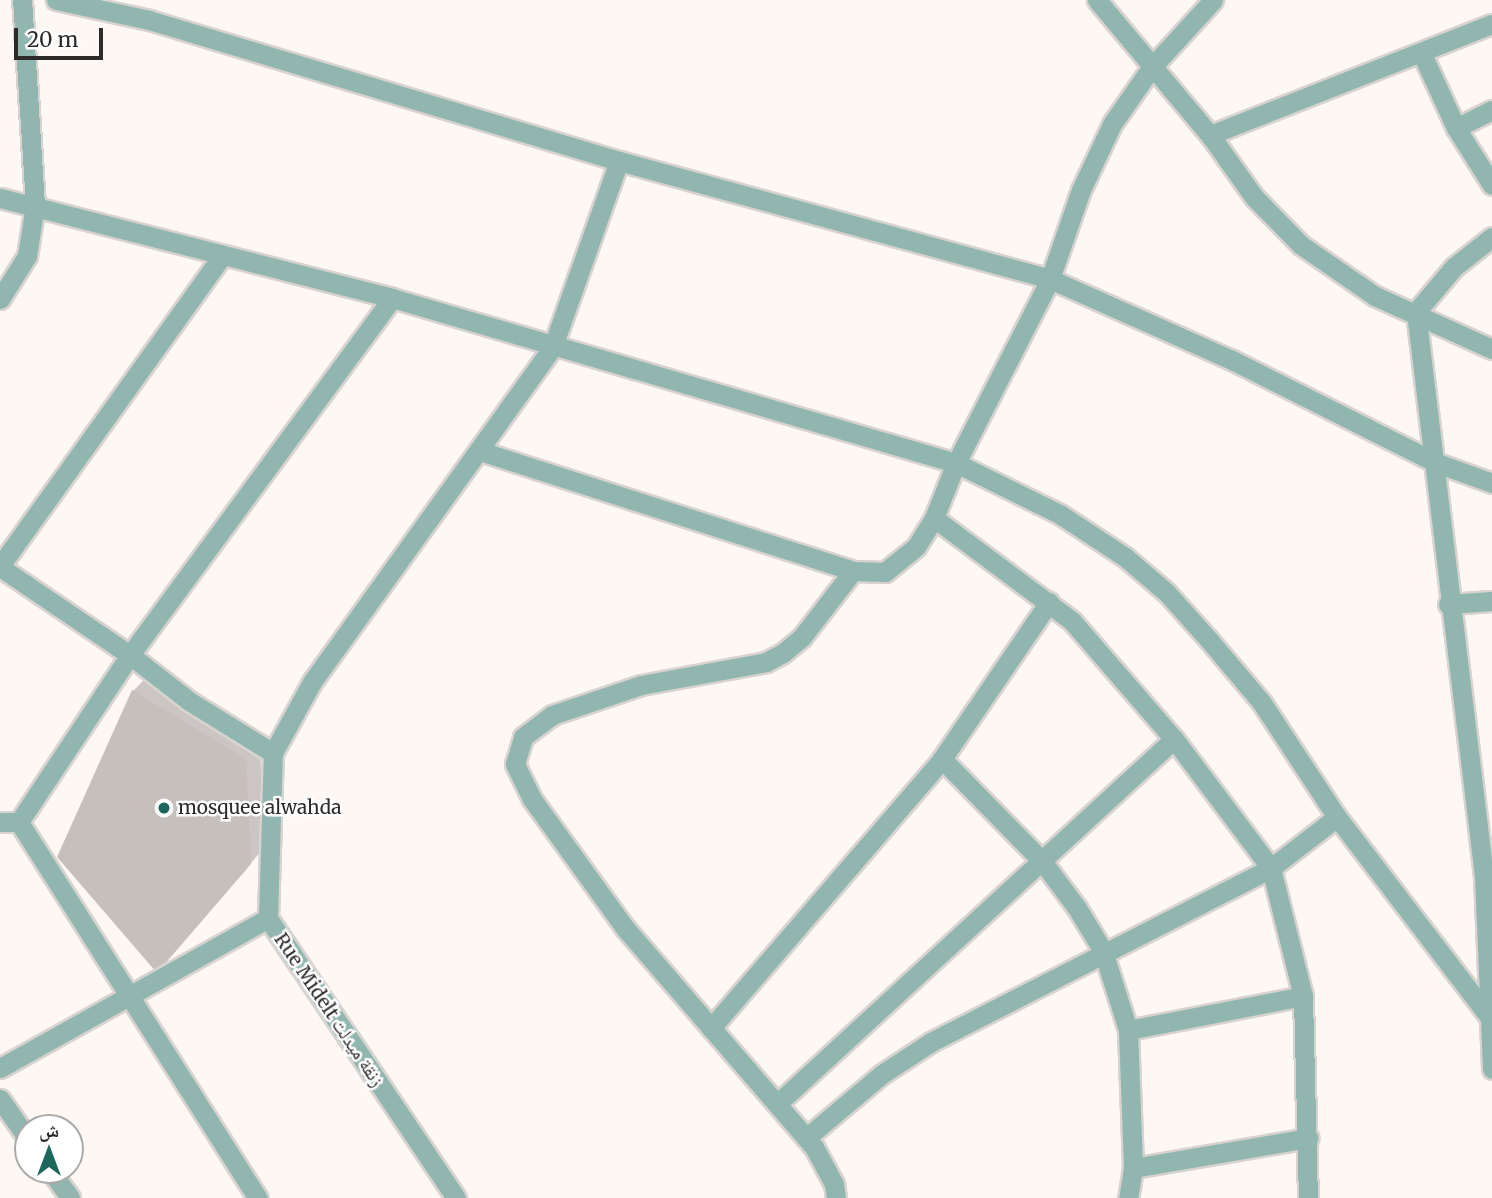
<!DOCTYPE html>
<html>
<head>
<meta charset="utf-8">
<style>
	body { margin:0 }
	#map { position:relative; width:1492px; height:1198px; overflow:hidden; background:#fef8f4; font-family:Merriweather,"Noto Naskh Arabic",serif }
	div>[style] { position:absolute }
	.shadow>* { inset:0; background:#0003 }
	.building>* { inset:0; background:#c6c0bc }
	.roads { filter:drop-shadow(2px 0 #d8d3cf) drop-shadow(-2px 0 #d8d3cf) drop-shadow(0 2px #d8d3cf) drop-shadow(0 -2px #d8d3cf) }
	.minor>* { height:19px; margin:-9.5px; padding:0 9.5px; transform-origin:9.5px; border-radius:9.5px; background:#90b6af }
	.tertiary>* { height:19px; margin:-9.5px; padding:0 9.5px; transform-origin:9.5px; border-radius:9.5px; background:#90b6af }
	.dots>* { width:19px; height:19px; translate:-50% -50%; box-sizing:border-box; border:4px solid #fff; border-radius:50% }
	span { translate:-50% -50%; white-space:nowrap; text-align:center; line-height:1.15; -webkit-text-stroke:5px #fff; paint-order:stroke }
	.poi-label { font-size:19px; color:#2d2b29 }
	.left { translate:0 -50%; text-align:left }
	.street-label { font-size:19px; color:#2d2b29 }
	.north { position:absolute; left:14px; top:1114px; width:70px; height:70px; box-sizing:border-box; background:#fff; border:2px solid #abaaa9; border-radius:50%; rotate:0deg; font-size:19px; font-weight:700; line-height:28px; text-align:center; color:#2d2b29 }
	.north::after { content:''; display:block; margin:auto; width:24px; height:32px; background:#1c665d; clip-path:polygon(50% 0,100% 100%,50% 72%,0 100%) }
	.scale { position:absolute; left:14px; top:28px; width:89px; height:32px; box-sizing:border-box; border:4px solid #2d2b29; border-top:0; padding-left:9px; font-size:21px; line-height:24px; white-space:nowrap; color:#2d2b29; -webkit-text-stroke:5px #fff; paint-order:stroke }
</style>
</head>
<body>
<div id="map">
	<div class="shadow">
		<i style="clip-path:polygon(147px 677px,260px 744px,264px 848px,171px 956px,133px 691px)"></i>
	</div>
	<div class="building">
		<i style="clip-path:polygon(132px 690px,246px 759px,251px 864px,157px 973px,57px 857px)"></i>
	</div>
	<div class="roads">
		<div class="minor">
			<i style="left:1097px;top:0;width:176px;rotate:50.1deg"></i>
			<i style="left:1210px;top:135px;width:76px;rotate:54.6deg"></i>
			<i style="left:1254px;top:197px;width:67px;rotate:45.6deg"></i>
			<i style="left:1301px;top:245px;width:90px;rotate:34.6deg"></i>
			<i style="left:1375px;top:296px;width:128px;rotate:24.4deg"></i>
			<i style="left:1422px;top:54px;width:81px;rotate:65.3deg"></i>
			<i style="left:1456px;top:128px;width:67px;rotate:57.7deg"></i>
			<i style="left:1456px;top:128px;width:40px;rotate:-26.6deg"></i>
			<i style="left:1210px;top:135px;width:303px;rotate:-21.5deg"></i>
			<i style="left:0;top:198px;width:405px;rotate:14.3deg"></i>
			<i style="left:392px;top:298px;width:588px;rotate:16.31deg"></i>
			<i style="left:956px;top:463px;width:117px;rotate:26.3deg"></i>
			<i style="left:1061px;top:515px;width:77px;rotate:33.3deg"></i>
			<i style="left:1125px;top:557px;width:55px;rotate:40.6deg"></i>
			<i style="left:1167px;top:593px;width:63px;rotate:48.2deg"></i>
			<i style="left:1209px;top:640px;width:82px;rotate:49.9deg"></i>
			<i style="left:1262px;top:703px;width:136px;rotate:56.7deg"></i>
			<i style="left:1337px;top:817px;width:254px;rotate:52.7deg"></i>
			<i style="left:1492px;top:237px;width:48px;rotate:141.7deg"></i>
			<i style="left:1454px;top:267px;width:59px;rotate:130.2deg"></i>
			<i style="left:1416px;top:312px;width:568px;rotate:83.13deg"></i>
			<i style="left:1484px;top:876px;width:193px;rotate:87.6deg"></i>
			<i style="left:0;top:299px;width:51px;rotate:-57.9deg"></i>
			<i style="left:27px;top:256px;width:52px;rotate:-81.1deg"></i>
			<i style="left:35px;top:205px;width:205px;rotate:-93.6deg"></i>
			<i style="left:480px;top:451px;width:392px;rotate:17.8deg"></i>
			<i style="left:853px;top:571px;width:32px;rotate:2deg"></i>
			<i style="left:885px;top:572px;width:40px;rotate:-39deg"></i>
			<i style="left:916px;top:547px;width:34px;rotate:-58deg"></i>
			<i style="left:934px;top:518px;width:59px;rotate:-68.2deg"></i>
			<i style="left:956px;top:463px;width:207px;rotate:-62.9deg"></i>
			<i style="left:1050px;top:279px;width:199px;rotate:24deg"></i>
			<i style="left:1232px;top:360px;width:229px;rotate:26.7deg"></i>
			<i style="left:1437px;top:463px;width:59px;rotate:20deg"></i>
			<i style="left:934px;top:518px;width:172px;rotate:36.7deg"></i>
			<i style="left:1072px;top:621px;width:156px;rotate:49.2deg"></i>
			<i style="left:1174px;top:739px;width:161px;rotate:53.1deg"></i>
			<i style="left:1271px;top:868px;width:132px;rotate:76deg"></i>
			<i style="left:1303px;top:996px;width:202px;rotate:88.6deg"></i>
			<i style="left:0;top:566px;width:380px;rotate:-54.4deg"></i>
			<i style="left:0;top:567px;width:157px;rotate:34.1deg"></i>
			<i style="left:130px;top:655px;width:75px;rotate:37.9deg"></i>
			<i style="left:189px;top:701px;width:99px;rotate:31.8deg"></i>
			<i style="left:1448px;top:604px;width:44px;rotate:-3.9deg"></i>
			<i style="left:942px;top:759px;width:143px;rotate:45.6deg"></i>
			<i style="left:1042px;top:861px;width:59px;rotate:53.3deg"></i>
			<i style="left:1077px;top:908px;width:50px;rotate:58.8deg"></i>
			<i style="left:1103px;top:951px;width:83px;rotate:72.4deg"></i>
			<i style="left:1128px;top:1030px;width:138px;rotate:87.9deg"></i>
			<i style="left:1133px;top:1168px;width:30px;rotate:99deg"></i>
			<i style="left:0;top:822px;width:19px"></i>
			<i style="left:19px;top:822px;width:201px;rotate:-56.4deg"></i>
			<i style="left:130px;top:655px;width:443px;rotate:-53.7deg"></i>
			<i style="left:19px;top:822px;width:446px;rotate:57.6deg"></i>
			<i style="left:711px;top:1028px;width:355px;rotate:-49.3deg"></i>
			<i style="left:942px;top:759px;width:190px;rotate:-55.7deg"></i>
			<i style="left:1128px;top:1030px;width:178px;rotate:-11deg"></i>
			<i style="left:0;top:1068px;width:307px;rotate:-29.2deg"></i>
			<i style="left:0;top:1099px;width:49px;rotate:55deg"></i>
			<i style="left:777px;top:1104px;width:539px;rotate:-42.6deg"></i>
			<i style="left:806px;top:1138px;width:99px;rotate:-40.1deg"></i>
			<i style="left:882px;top:1074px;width:59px;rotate:-33.1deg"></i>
			<i style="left:931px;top:1042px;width:382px;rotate:-27.1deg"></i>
			<i style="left:1271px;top:868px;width:83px;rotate:-37.7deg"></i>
			<i style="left:1133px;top:1168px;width:178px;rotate:-9.7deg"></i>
			<i style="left:50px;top:1170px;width:34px;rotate:54deg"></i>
			<i style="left:456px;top:1198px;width:337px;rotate:-123.9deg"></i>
			<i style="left:268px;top:918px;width:165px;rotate:-88.3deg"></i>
			<i style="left:273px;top:753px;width:81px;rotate:-61.2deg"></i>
			<i style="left:312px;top:682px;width:413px;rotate:-54.3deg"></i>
			<i style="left:553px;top:346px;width:196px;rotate:-70.4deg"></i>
			<i style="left:836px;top:1198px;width:14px;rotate:-98deg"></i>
			<i style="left:834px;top:1184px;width:42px;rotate:-118.4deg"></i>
			<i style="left:814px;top:1147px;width:289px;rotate:-130.8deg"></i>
			<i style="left:625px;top:928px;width:159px;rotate:-125.8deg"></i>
			<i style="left:532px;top:799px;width:39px;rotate:-116deg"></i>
			<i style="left:515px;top:764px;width:28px;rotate:-73deg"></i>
			<i style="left:523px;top:737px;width:36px;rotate:-37deg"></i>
			<i style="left:552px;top:715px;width:94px;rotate:-18.6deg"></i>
			<i style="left:641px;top:685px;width:127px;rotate:-10.4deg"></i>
			<i style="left:766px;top:662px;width:19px;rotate:-28deg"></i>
			<i style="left:783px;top:653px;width:25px;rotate:-40deg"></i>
			<i style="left:802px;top:637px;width:83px;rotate:-52.3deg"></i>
		</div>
		<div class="tertiary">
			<i style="left:56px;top:0;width:95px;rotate:12.1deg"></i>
			<i style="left:149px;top:20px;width:491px;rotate:16.7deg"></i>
			<i style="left:619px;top:161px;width:447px;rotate:15.3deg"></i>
			<i style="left:1050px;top:279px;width:94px;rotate:-70.8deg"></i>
			<i style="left:1081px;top:190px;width:73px;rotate:-64.8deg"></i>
			<i style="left:1112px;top:124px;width:68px;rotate:-55.1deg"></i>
			<i style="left:1151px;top:68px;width:92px;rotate:-47.6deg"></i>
		</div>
	</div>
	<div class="dots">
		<i style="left:164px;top:808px;background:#1c665d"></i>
	</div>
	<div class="poi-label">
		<span class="left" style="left:178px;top:808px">mosquee alwahda</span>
	</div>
	<div class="street-label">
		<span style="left:329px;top:1010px;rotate:56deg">Rue Midelt زنقة ميدلت</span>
	</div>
	<div class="north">ش</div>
	<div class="scale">20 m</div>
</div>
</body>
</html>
